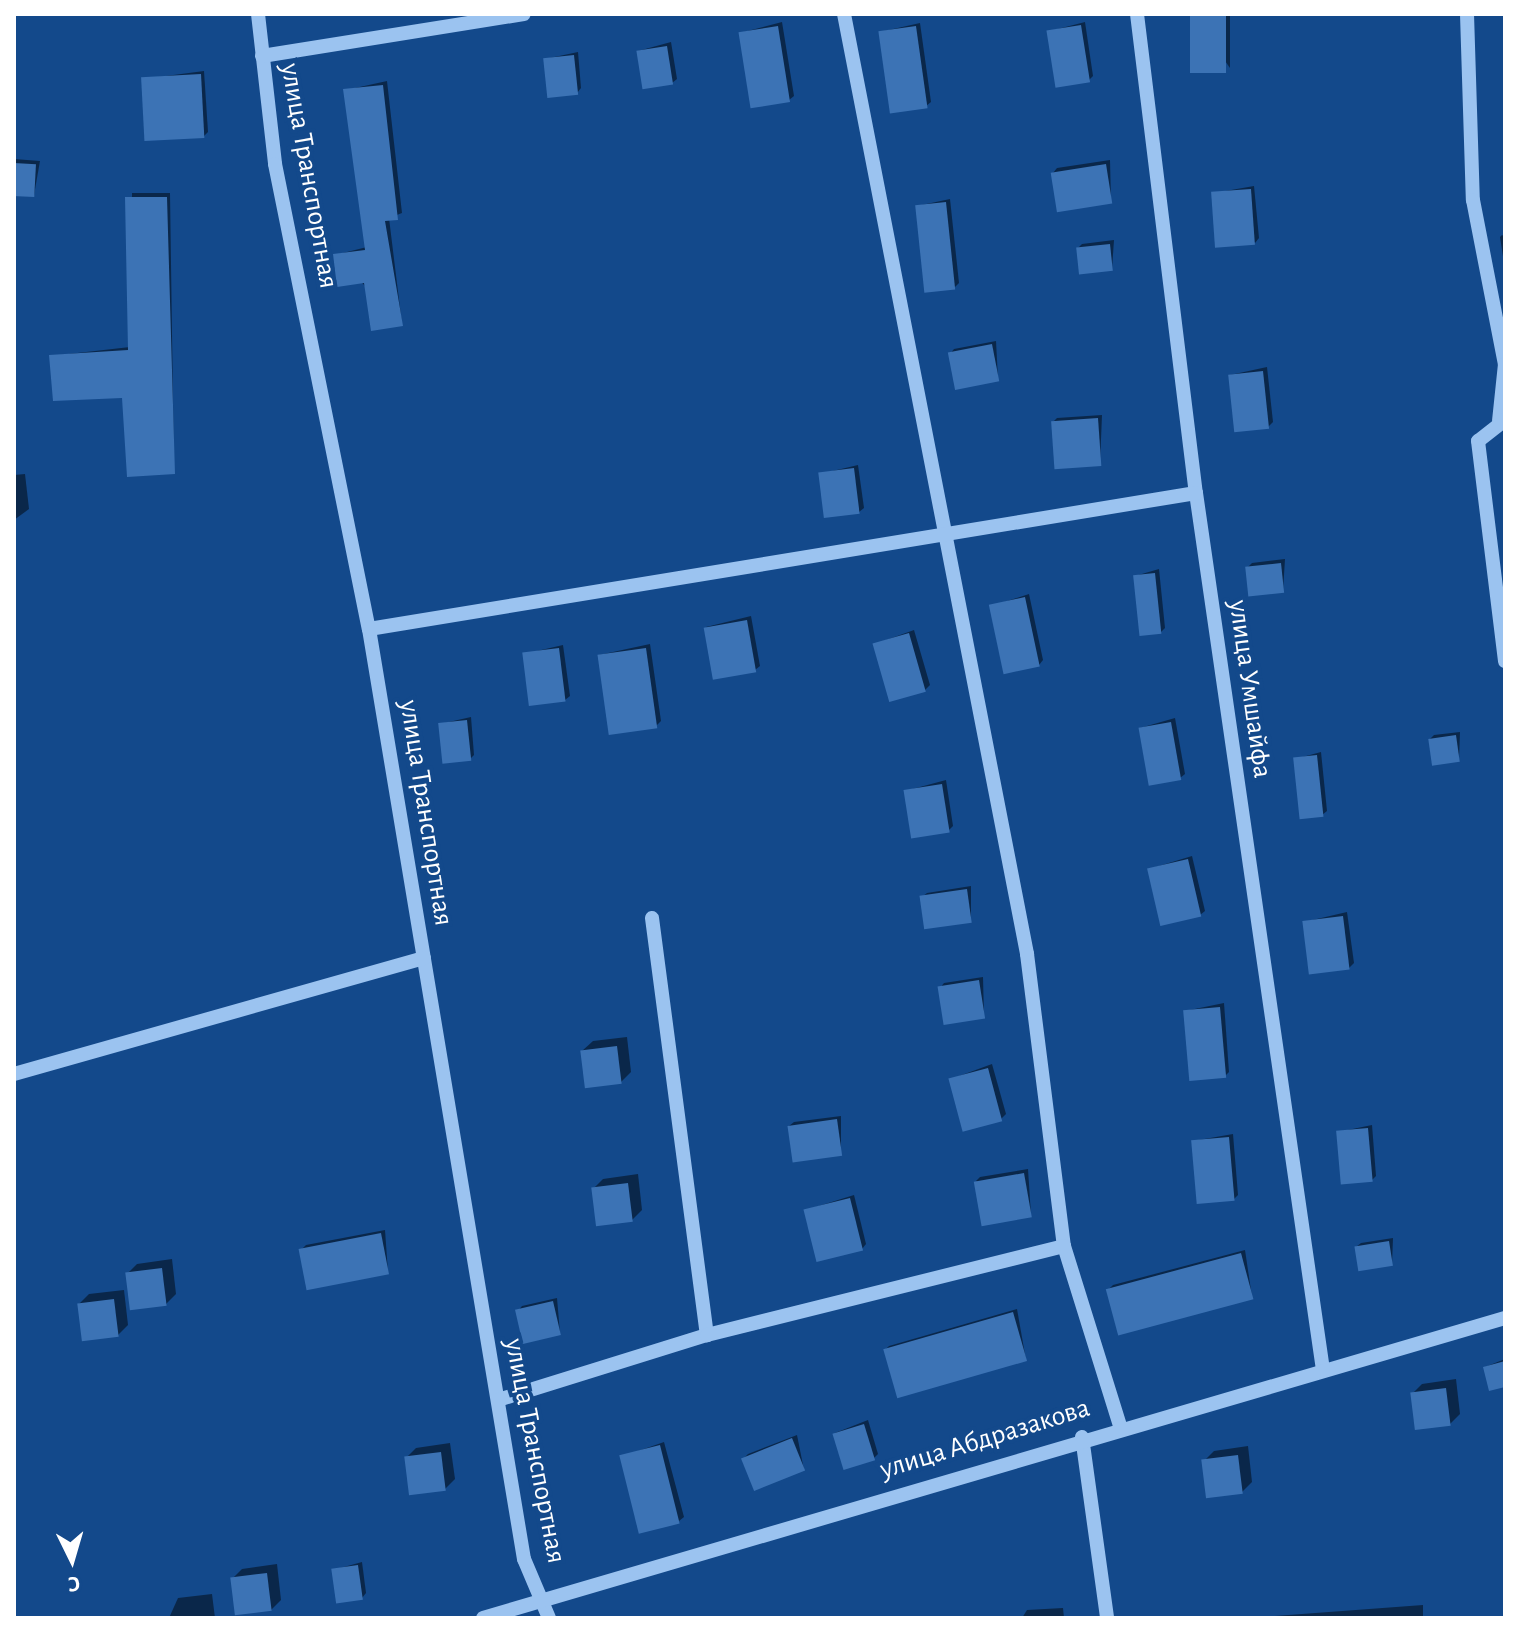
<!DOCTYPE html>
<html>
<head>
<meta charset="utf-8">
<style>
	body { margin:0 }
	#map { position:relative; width:1519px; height:1632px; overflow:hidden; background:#13498b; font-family:"Alegreya Sans",sans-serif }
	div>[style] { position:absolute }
	.shadow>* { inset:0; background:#0007 }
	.building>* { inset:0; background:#3c73b5; transform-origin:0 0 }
	.minor>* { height:14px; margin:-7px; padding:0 7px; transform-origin:7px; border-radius:7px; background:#9bc3f0 }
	span { translate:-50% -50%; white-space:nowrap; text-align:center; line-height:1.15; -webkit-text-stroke:8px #13498b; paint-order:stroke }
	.street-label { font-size:28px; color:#fff }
	.frame { position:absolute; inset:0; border:16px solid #fff; pointer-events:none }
	.north { position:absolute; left:32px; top:1520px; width:80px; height:80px; -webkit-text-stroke:6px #13498b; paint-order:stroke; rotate:175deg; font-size:22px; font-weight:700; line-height:32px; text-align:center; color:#fff }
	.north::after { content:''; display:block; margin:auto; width:28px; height:36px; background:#fff; clip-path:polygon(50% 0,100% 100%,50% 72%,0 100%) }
</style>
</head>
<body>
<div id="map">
	<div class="shadow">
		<i style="clip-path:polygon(1192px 14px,1230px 14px,1230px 68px)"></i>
		<i style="clip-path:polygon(782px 22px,794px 96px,789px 100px,740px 33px)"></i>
		<i style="clip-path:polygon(1085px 22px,1093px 76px,1089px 80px,1050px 31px)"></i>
		<i style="clip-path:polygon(920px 23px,931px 102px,926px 106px,880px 32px)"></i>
		<i style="clip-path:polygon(671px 42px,677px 79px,672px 83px,638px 51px)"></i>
		<i style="clip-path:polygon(578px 52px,581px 88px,577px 93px,545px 59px)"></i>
		<i style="clip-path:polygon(204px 71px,208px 132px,204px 136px,143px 79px)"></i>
		<i style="clip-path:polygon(387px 81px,402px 213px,389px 218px,402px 324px,335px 255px,367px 247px,346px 90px)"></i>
		<i style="clip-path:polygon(14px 159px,40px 161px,34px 195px,14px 194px)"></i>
		<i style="clip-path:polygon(1110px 160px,1111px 202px,1053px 173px,1057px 168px)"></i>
		<i style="clip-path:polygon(1254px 186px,1259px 238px,1255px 243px,1214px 193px)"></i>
		<i style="clip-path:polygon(132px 193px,170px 193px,174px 472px,124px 395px,51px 356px,130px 347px)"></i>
		<i style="clip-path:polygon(950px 199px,959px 283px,954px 288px,917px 206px)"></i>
		<i style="clip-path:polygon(1502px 235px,1505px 237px,1504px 263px,1500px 237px)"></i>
		<i style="clip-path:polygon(1114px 240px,1112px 269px,1078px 248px,1082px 244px)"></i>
		<i style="clip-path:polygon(996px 341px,998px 379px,950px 354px,954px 349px)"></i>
		<i style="clip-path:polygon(1267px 367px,1273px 422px,1268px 427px,1230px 375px)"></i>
		<i style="clip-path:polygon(1102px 415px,1100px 464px,1053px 422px,1057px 418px)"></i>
		<i style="clip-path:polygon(858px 465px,864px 508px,859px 512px,820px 474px)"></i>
		<i style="clip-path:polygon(25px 474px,29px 509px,14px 520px,14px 475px)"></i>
		<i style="clip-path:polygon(1285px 559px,1283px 591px,1247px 568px,1252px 563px)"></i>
		<i style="clip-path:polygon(1159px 569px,1165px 628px,1160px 633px,1135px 576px)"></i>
		<i style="clip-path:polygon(1029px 594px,1043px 660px,1039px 665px,992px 606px)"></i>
		<i style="clip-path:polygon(751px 616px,760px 666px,755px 670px,706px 627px)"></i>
		<i style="clip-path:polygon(914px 630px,930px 685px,925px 690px,875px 644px)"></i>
		<i style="clip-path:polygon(650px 644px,661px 721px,656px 726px,599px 655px)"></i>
		<i style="clip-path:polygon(563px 645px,570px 696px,565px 700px,524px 654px)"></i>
		<i style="clip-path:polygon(471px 717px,474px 755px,470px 759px,440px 724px)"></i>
		<i style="clip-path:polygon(1175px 718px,1185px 774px,1180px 778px,1140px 728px)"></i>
		<i style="clip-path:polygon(1460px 732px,1459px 760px,1430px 739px,1434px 735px)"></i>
		<i style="clip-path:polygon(1321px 752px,1327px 811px,1322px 815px,1295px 759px)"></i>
		<i style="clip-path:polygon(946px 780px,953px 826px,949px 830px,905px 791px)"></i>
		<i style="clip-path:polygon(1192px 856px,1205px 911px,1200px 915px,1149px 869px)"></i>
		<i style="clip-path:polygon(971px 886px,971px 921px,922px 897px,927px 893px)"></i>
		<i style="clip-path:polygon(1347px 912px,1354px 963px,1349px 968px,1304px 922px)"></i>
		<i style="clip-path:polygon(983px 977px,984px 1017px,940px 988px,944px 983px)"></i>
		<i style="clip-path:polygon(1224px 1003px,1229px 1072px,1225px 1076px,1185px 1011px)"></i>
		<i style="clip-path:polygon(627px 1037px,631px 1072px,621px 1082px,582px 1051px,593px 1041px)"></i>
		<i style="clip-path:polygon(992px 1064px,1006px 1114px,1001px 1119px,951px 1079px)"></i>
		<i style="clip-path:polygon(841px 1116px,841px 1154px,789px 1126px,794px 1122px)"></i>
		<i style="clip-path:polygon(1372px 1125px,1376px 1176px,1372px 1180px,1338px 1132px)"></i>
		<i style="clip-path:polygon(1233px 1134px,1238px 1195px,1234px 1199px,1193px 1141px)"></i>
		<i style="clip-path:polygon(1028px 1169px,1031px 1215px,976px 1181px,980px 1177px)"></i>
		<i style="clip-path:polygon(638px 1174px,642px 1210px,632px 1220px,593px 1189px,603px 1179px)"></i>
		<i style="clip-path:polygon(854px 1195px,866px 1244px,862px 1249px,806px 1210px)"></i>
		<i style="clip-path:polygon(385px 1230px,388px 1272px,302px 1249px,306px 1245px)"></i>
		<i style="clip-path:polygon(1393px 1238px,1392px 1264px,1356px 1247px,1361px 1243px)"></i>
		<i style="clip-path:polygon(1245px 1250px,1252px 1297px,1108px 1290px,1113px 1285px)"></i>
		<i style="clip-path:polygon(172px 1259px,176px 1294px,166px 1304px,127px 1274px,137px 1264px)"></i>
		<i style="clip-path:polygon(124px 1290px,128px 1325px,118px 1335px,79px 1304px,89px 1294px)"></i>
		<i style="clip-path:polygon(557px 1298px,560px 1333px,518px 1311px,522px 1306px)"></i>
		<i style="clip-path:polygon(1017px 1309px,1026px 1360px,885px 1350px,889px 1346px)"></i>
		<i style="clip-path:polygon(1505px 1359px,1505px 1385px,1485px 1367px)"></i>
		<i style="clip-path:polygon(1456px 1379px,1460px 1414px,1450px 1424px,1412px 1394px,1422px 1384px)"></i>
		<i style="clip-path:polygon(868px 1420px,878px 1454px,874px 1458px,835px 1433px)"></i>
		<i style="clip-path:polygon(797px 1435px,804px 1470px,743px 1459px,748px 1454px)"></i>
		<i style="clip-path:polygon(664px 1442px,684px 1517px,679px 1521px,621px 1457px)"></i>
		<i style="clip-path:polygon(450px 1443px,455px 1479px,445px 1489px,406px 1458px,416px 1448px)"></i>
		<i style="clip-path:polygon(1248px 1446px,1252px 1482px,1242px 1492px,1204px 1461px,1214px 1451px)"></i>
		<i style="clip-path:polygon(362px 1562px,366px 1593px,362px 1598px,333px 1570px)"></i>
		<i style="clip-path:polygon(277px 1564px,281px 1600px,271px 1610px,232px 1579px,242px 1569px)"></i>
		<i style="clip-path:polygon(212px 1594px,215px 1618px,169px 1618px,178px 1598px)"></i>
		<i style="clip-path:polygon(1423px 1605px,1423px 1618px,1273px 1618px,1275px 1616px)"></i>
		<i style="clip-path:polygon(1063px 1608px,1064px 1618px,1022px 1618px,1027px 1610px)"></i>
	</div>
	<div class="building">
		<i style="left:1190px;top:14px;width:36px;height:59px"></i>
		<i style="left:1081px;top:25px;width:58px;height:35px;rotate:81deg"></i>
		<i style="left:778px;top:26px;width:77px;height:40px;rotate:81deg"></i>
		<i style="left:916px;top:26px;width:83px;height:38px;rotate:82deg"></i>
		<i style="left:667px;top:46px;width:39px;height:31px;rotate:81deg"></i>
		<i style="left:574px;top:55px;width:40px;height:31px;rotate:84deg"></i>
		<i style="left:201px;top:74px;width:64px;height:60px;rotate:87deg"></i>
		<i style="clip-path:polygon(383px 85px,398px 220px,385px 221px,403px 326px,371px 331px,364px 283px,337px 287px,333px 254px,365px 250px,343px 89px)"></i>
		<i style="left:14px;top:163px;width:22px;height:33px;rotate:3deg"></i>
		<i style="left:1106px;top:164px;width:40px;height:56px;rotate:81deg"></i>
		<i style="left:1251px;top:189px;width:56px;height:40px;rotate:86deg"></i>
		<i style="clip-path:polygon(125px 197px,167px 197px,175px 474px,127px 477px,122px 398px,53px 401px,49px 355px,128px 350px)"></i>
		<i style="left:946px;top:202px;width:88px;height:31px;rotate:84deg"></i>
		<i style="left:1110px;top:244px;width:27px;height:34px;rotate:84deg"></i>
		<i style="left:992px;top:344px;width:38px;height:45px;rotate:79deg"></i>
		<i style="left:1263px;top:371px;width:58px;height:35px;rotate:84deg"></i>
		<i style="left:1098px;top:418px;width:48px;height:47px;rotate:86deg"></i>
		<i style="left:854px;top:468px;width:46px;height:36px;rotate:83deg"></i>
		<i style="left:1281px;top:563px;width:30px;height:36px;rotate:84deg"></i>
		<i style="left:1155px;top:573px;width:61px;height:22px;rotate:84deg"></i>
		<i style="left:1025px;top:597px;width:71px;height:37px;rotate:78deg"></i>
		<i style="left:747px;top:620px;width:53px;height:44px;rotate:80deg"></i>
		<i style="left:909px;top:633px;width:61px;height:38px;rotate:74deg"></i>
		<i style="left:559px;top:648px;width:54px;height:37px;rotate:83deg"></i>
		<i style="left:646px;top:648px;width:81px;height:49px;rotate:82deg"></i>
		<i style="left:467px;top:720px;width:41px;height:29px;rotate:84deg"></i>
		<i style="left:1171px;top:722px;width:59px;height:33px;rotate:80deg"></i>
		<i style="left:1456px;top:735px;width:27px;height:28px;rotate:82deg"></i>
		<i style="left:1317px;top:755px;width:62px;height:24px;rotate:84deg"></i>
		<i style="left:942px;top:784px;width:49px;height:39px;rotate:81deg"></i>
		<i style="left:1188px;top:859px;width:59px;height:42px;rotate:77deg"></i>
		<i style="left:967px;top:889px;width:34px;height:48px;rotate:82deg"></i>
		<i style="left:1343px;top:916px;width:54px;height:41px;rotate:83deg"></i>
		<i style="left:979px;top:980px;width:39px;height:42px;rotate:81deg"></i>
		<i style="left:1220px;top:1007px;width:71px;height:37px;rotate:85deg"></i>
		<i style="left:617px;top:1046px;width:38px;height:37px;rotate:83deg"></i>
		<i style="left:988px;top:1068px;width:55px;height:41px;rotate:75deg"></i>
		<i style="left:837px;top:1119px;width:37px;height:50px;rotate:82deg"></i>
		<i style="left:1368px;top:1128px;width:54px;height:32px;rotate:85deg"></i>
		<i style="left:1229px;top:1137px;width:64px;height:38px;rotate:85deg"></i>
		<i style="left:1024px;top:1173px;width:45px;height:51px;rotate:80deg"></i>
		<i style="left:628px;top:1183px;width:39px;height:37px;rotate:83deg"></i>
		<i style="left:850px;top:1198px;width:54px;height:48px;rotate:76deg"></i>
		<i style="left:381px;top:1233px;width:42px;height:84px;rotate:79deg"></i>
		<i style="left:1389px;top:1241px;width:25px;height:35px;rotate:81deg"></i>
		<i style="left:1241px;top:1253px;width:48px;height:140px;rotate:75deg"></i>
		<i style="left:162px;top:1268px;width:38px;height:37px;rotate:83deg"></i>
		<i style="left:114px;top:1299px;width:38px;height:37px;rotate:83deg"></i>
		<i style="left:553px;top:1301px;width:35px;height:39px;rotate:77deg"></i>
		<i style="left:1013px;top:1312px;width:51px;height:135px;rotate:74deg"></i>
		<i style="clip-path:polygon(1505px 1361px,1505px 1387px,1489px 1391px,1483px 1367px)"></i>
		<i style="left:1446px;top:1388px;width:38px;height:36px;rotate:83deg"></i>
		<i style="left:864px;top:1424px;width:38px;height:33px;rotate:73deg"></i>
		<i style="left:792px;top:1438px;width:35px;height:55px;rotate:68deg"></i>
		<i style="left:660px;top:1445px;width:81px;height:42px;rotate:76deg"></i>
		<i style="left:441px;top:1452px;width:39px;height:37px;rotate:83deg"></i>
		<i style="left:1238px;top:1455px;width:39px;height:37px;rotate:83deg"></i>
		<i style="left:358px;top:1565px;width:35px;height:27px;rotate:82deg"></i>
		<i style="left:267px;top:1573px;width:38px;height:37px;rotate:83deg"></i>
	</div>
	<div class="minor">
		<i style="left:258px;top:14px;width:151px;rotate:83.5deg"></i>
		<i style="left:275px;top:164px;width:474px;rotate:78.6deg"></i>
		<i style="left:369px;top:629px;width:943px;rotate:80.54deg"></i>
		<i style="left:524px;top:1559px;width:64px;rotate:67deg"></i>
		<i style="left:844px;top:14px;width:958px;rotate:78.98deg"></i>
		<i style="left:1027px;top:954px;width:294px;rotate:82.8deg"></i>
		<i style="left:1064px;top:1246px;width:189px;rotate:72.7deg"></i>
		<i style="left:1137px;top:14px;width:483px;rotate:83deg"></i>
		<i style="left:1196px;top:493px;width:886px;rotate:81.76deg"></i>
		<i style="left:1467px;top:14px;width:186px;rotate:88.2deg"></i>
		<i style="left:1473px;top:200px;width:167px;rotate:79deg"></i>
		<i style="left:1505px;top:364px;width:57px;rotate:96deg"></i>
		<i style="left:262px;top:56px;width:265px;rotate:-9.1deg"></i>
		<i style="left:1505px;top:420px;width:34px;rotate:142deg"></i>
		<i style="left:1478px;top:441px;width:222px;rotate:83deg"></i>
		<i style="left:369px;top:629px;width:838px;rotate:-9.34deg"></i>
		<i style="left:652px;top:918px;width:421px;rotate:82.5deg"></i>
		<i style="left:14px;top:1074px;width:426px;rotate:-15.8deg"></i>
		<i style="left:498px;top:1400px;width:219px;rotate:-17.3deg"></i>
		<i style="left:707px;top:1335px;width:368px;rotate:-14deg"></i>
		<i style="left:1082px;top:1437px;width:183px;rotate:82.1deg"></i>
		<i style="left:483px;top:1618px;width:1065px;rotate:-16.36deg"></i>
	</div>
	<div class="street-label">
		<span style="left:309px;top:176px;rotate:80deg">улица Транспортная</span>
		<span style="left:1250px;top:689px;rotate:82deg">улица Умшайфа</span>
		<span style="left:426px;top:813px;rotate:81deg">улица Транспортная</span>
		<span style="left:985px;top:1439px;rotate:-17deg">улица Абдразакова</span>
		<span style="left:535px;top:1451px;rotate:79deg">улица Транспортная</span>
	</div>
	<div class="frame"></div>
	<div class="north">С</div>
</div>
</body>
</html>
